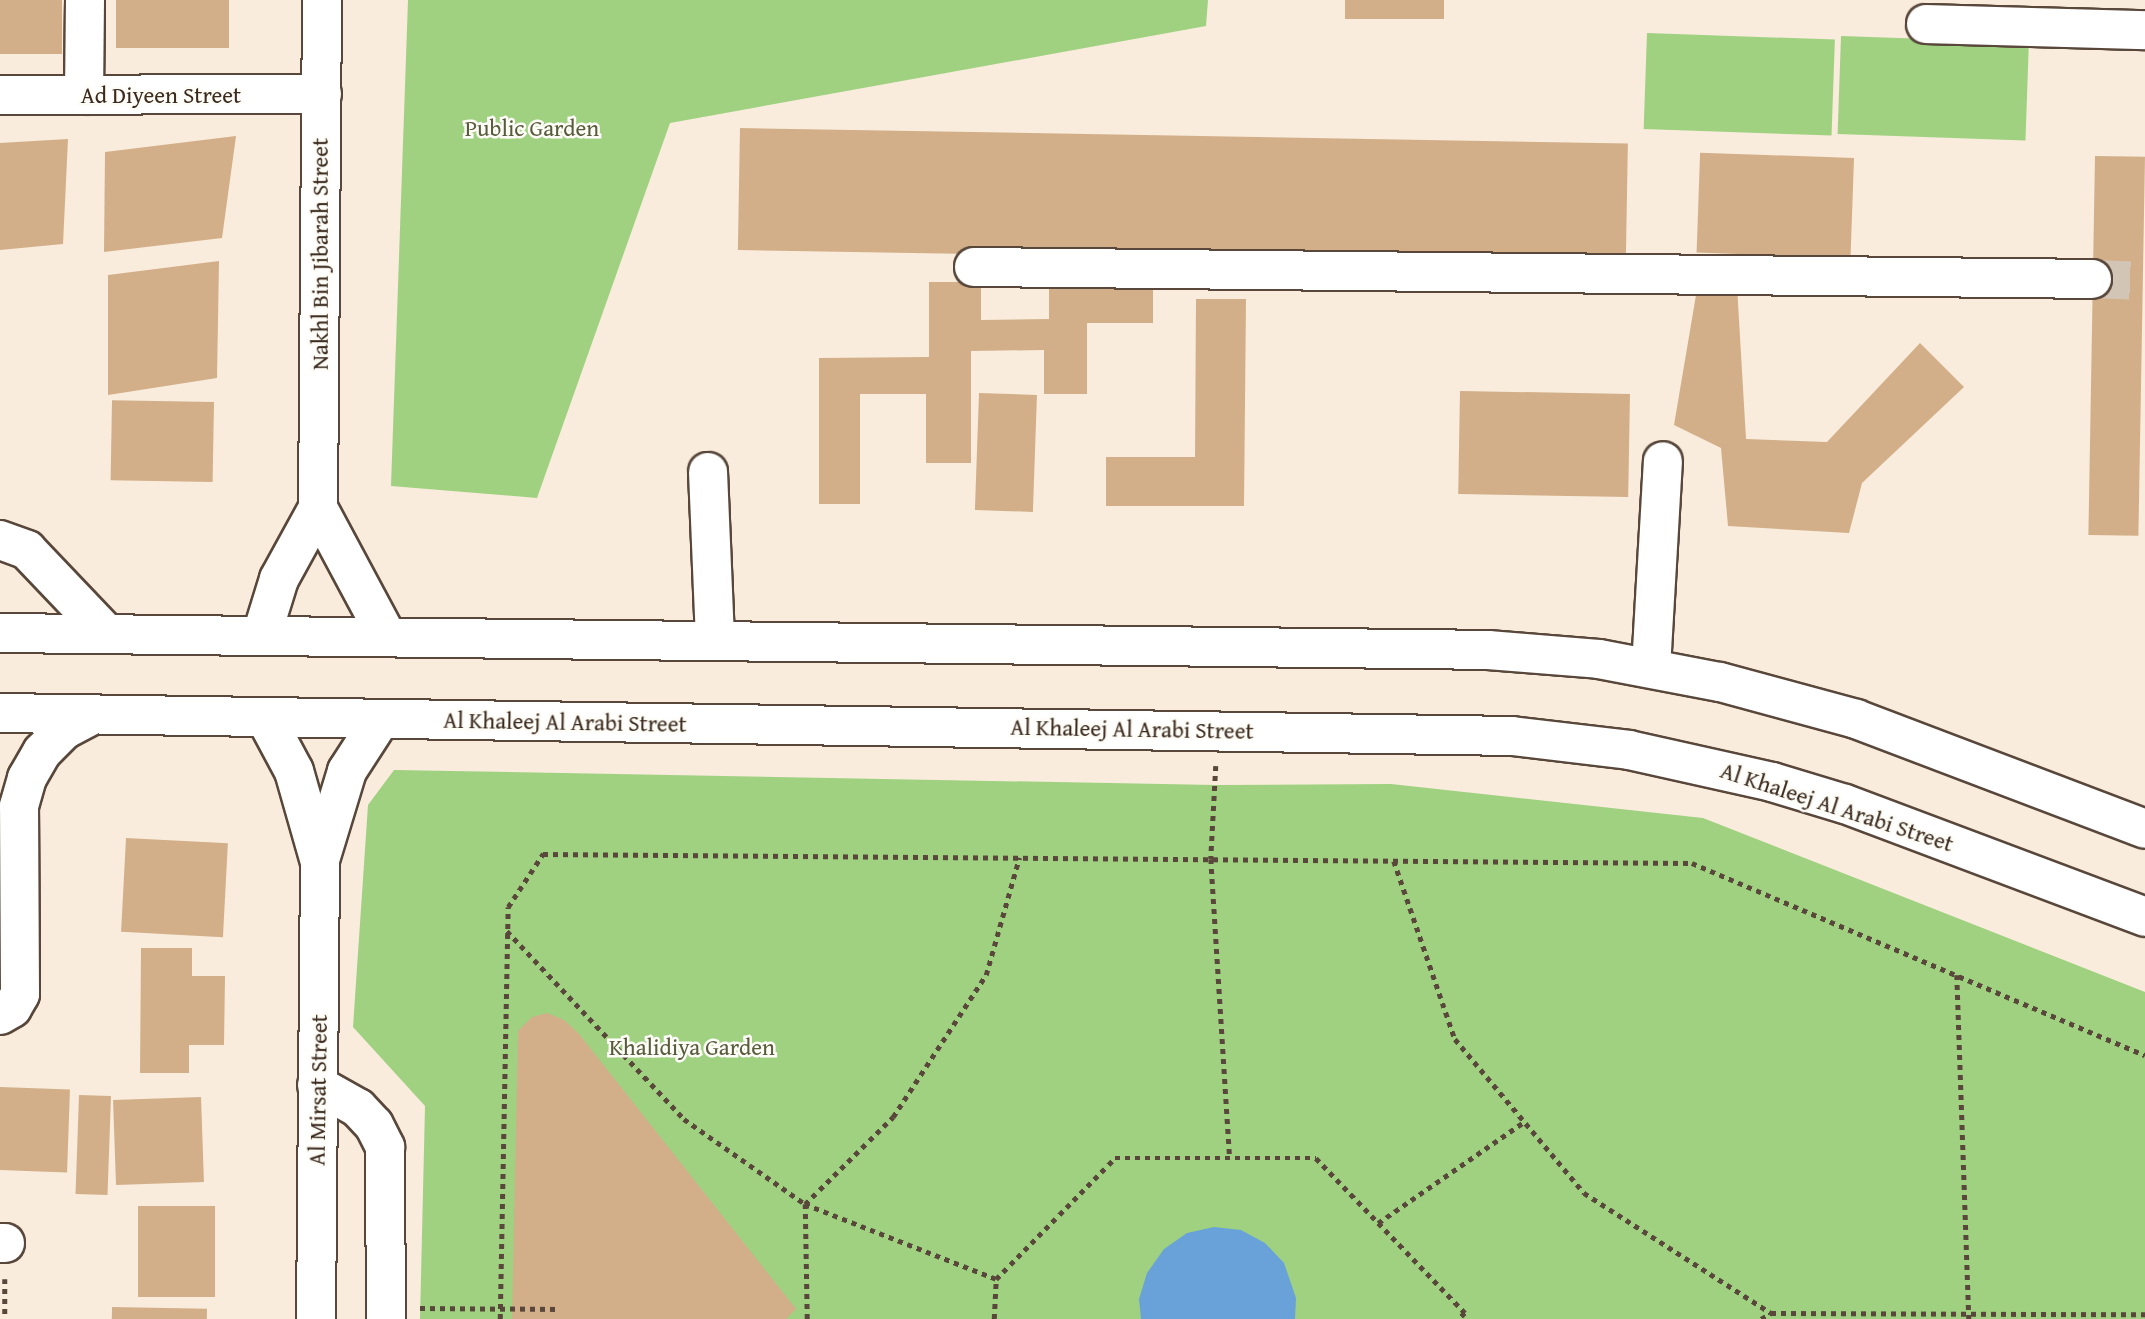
<!DOCTYPE html>
<html>
<head>
<meta charset="utf-8">
<style>
	body { margin:0 }
	#map { position:relative; width:2145px; height:1319px; overflow:hidden; background:#f9ecdc; font-family:"Gentium Book Plus",serif }
	div>[style] { position:absolute }
	.green>* { inset:0; background:#9fd181; transform-origin:0 0 }
	.water>* { inset:0; background:#68a2d8 }
	.building>* { inset:0; background:#d2af89; transform-origin:0 0 }
	.minor-tunnel>* { height:38px; margin-top:-19px; transform-origin:0; background:repeating-linear-gradient(90deg,#d3c5b6 0 38px,transparent 0 57px) }
	.path>* { height:4.5px; margin-top:-2.25px; transform-origin:0; background:repeating-linear-gradient(90deg,#58473a 0 5px,transparent 0 10px) }
	.roads { filter:drop-shadow(2px 0 #58473a) drop-shadow(-2px 0 #58473a) drop-shadow(0 2px #58473a) drop-shadow(0 -2px #58473a) }
	.minor>* { height:38px; margin:-19px; padding:0 19px; transform-origin:19px; border-radius:19px; background:#fff }
	.highway>* { height:38px; margin:-19px; padding:0 19px; transform-origin:19px; border-radius:19px; background:#fff }
	span { translate:-50% -50%; white-space:nowrap; text-align:center; line-height:1.15; -webkit-text-stroke:5px #fdfcf7; paint-order:stroke }
	.street-label { font-size:23px; color:#3b2a1e }
	.park-label { font-size:23px; color:#595c3c }
</style>
</head>
<body>
<div id="map">
	<div class="green">
		<i style="clip-path:polygon(408px 0,1208px 0,1206px 26px,670px 123px,537px 498px,391px 486px)"></i>
		<i style="left:1647px;top:33px;width:188px;height:96px;rotate:2deg"></i>
		<i style="left:1841px;top:36px;width:188px;height:98px;rotate:2deg"></i>
		<i style="clip-path:polygon(394px 770px,1215px 785px,1391px 784px,1703px 818px,2145px 992px,2145px 1319px,420px 1319px,425px 1106px,353px 1027px,368px 805px)"></i>
	</div>
	<div class="water">
		<i style="clip-path:polygon(1214px 1227px,1241px 1230px,1265px 1243px,1284px 1263px,1296px 1298px,1295px 1319px,1141px 1319px,1139px 1299px,1147px 1273px,1164px 1249px,1187px 1233px)"></i>
	</div>
	<div class="building">
		<i style="left:0;top:0;width:62px;height:54px"></i>
		<i style="left:116px;top:0;width:113px;height:48px"></i>
		<i style="left:1345px;top:0;width:99px;height:19px"></i>
		<i style="left:740px;top:128px;width:888px;height:122px;rotate:1deg"></i>
		<i style="clip-path:polygon(236px 136px,222px 238px,104px 252px,105px 152px)"></i>
		<i style="clip-path:polygon(68px 139px,63px 244px,0 250px,0 143px)"></i>
		<i style="left:2095px;top:156px;width:50px;height:379px;rotate:1deg"></i>
		<i style="left:1854px;top:158px;width:100px;height:154px;rotate:92deg"></i>
		<i style="clip-path:polygon(219px 261px,217px 378px,108px 395px,108px 275px)"></i>
		<i style="clip-path:polygon(1153px 279px,1153px 323px,1087px 323px,1087px 394px,1044px 394px,1044px 350px,971px 351px,971px 463px,926px 463px,926px 394px,860px 394px,860px 504px,819px 504px,819px 358px,929px 357px,929px 282px,981px 282px,981px 320px,1049px 319px,1049px 280px)"></i>
		<i style="clip-path:polygon(1737px 286px,1746px 439px,1827px 442px,1920px 343px,1964px 387px,1862px 483px,1849px 533px,1728px 526px,1721px 448px,1674px 425px,1696px 295px)"></i>
		<i style="clip-path:polygon(1196px 299px,1246px 299px,1244px 506px,1106px 506px,1106px 457px,1195px 457px)"></i>
		<i style="left:1460px;top:391px;width:170px;height:103px;rotate:1deg"></i>
		<i style="left:979px;top:393px;width:58px;height:117px;rotate:2deg"></i>
		<i style="left:214px;top:402px;width:80px;height:102px;rotate:91deg"></i>
		<i style="left:126px;top:838px;width:102px;height:94px;rotate:3deg"></i>
		<i style="clip-path:polygon(141px 948px,192px 948px,192px 976px,225px 976px,224px 1045px,189px 1045px,189px 1073px,140px 1073px)"></i>
		<i style="clip-path:polygon(547px 1013px,564px 1020px,579px 1034px,796px 1309px,786px 1319px,512px 1319px,518px 1031px,532px 1017px)"></i>
		<i style="left:0;top:1087px;width:70px;height:83px;rotate:2deg"></i>
		<i style="left:79px;top:1095px;width:32px;height:99px;rotate:2deg"></i>
		<i style="left:201px;top:1097px;width:85px;height:88px;rotate:88deg"></i>
		<i style="left:138px;top:1206px;width:77px;height:91px"></i>
		<i style="left:112px;top:1307px;width:95px;height:12px;rotate:1deg"></i>
	</div>
	<div class="minor-tunnel">
		<i style="left:2092px;top:279px;width:53px;rotate:2.2deg"></i>
	</div>
	<div class="path">
		<i style="left:1216px;top:766px;width:93px;rotate:93.1deg"></i>
		<i style="left:1211px;top:859px;width:300px;rotate:86.4deg"></i>
		<i style="left:1394px;top:861px;width:188px;rotate:71.1deg"></i>
		<i style="left:1455px;top:1039px;width:201px;rotate:50deg"></i>
		<i style="left:1584px;top:1193px;width:222px;rotate:32.7deg"></i>
		<i style="left:507px;top:931px;width:258px;rotate:46.7deg"></i>
		<i style="left:684px;top:1119px;width:148px;rotate:35.1deg"></i>
		<i style="left:805px;top:1204px;width:124px;rotate:-44.7deg"></i>
		<i style="left:893px;top:1117px;width:170px;rotate:-56.8deg"></i>
		<i style="left:986px;top:975px;width:122px;rotate:-74.2deg"></i>
		<i style="left:1957px;top:975px;width:344px;rotate:88deg"></i>
		<i style="left:1378px;top:1223px;width:178px;rotate:-34.7deg"></i>
		<i style="left:5px;top:1279px;width:40px;rotate:90deg"></i>
		<i style="left:420px;top:1308px;width:139px;rotate:0.4deg"></i>
		<i style="left:500px;top:1319px;width:412px;rotate:-88.9deg"></i>
		<i style="left:508px;top:907px;width:64px;rotate:-56.6deg"></i>
		<i style="left:543px;top:854px;width:1149px;rotate:0.45deg"></i>
		<i style="left:1692px;top:863px;width:492px;rotate:23deg"></i>
		<i style="left:807px;top:1319px;width:115px;rotate:-91deg"></i>
		<i style="left:805px;top:1204px;width:205px;rotate:21.4deg"></i>
		<i style="left:994px;top:1319px;width:40px;rotate:-87.1deg"></i>
		<i style="left:996px;top:1279px;width:170px;rotate:-45.5deg"></i>
		<i style="left:1115px;top:1158px;width:201px"></i>
		<i style="left:1316px;top:1158px;width:215px;rotate:46.1deg"></i>
		<i style="left:1465px;top:1313px;width:8px;rotate:135deg"></i>
		<i style="left:1761px;top:1319px;width:12px;rotate:-31deg"></i>
		<i style="left:1771px;top:1313px;width:374px;rotate:0.2deg"></i>
	</div>
	<div class="roads">
		<div class="minor">
			<i style="left:322px;top:0;width:508px;rotate:90.45deg"></i>
			<i style="left:318px;top:508px;width:144px;rotate:61.8deg"></i>
			<i style="left:1926px;top:24px;width:219px;rotate:1.6deg"></i>
			<i style="left:0;top:95px;width:322px;rotate:-0.2deg"></i>
			<i style="left:84px;top:95px;width:95px;rotate:-89.4deg"></i>
			<i style="left:974px;top:267px;width:1118px;rotate:0.61deg"></i>
			<i style="left:708px;top:472px;width:168px;rotate:87.6deg"></i>
			<i style="left:0;top:540px;width:29px;rotate:20deg"></i>
			<i style="left:27px;top:550px;width:116px;rotate:46.4deg"></i>
			<i style="left:262px;top:634px;width:58px;rotate:-72.8deg"></i>
			<i style="left:279px;top:579px;width:81px;rotate:-61.2deg"></i>
			<i style="left:1651px;top:668px;width:207px;rotate:-86.7deg"></i>
			<i style="left:265px;top:717px;width:61px;rotate:61.8deg"></i>
			<i style="left:294px;top:771px;width:95px;rotate:74.1deg"></i>
			<i style="left:320px;top:862px;width:457px;rotate:90.5deg"></i>
			<i style="left:320px;top:860px;width:93px;rotate:-73.1deg"></i>
			<i style="left:347px;top:771px;width:61px;rotate:-57.1deg"></i>
			<i style="left:0;top:1015px;width:14px;rotate:-30deg"></i>
			<i style="left:12px;top:1008px;width:16px;rotate:-60deg"></i>
			<i style="left:20px;top:994px;width:188px;rotate:-90.3deg"></i>
			<i style="left:19px;top:806px;width:29px;rotate:-74deg"></i>
			<i style="left:27px;top:778px;width:30px;rotate:-60deg"></i>
			<i style="left:42px;top:752px;width:31px;rotate:-45deg"></i>
			<i style="left:64px;top:730px;width:30px;rotate:-28deg"></i>
			<i style="left:317px;top:1085px;width:47px;rotate:29.3deg"></i>
			<i style="left:358px;top:1108px;width:23px;rotate:47deg"></i>
			<i style="left:374px;top:1125px;width:25px;rotate:63deg"></i>
			<i style="left:385px;top:1147px;width:172px;rotate:89.7deg"></i>
			<i style="left:0;top:1243px;width:5px"></i>
		</div>
		<div class="highway">
			<i style="left:0;top:633px;width:1488px;rotate:0.65deg"></i>
			<i style="left:1488px;top:650px;width:111px;rotate:4.6deg"></i>
			<i style="left:1599px;top:659px;width:123px;rotate:10.8deg"></i>
			<i style="left:1720px;top:682px;width:141px;rotate:15.2deg"></i>
			<i style="left:1856px;top:719px;width:309px;rotate:20.8deg"></i>
			<i style="left:0;top:713px;width:1512px;rotate:0.87deg"></i>
			<i style="left:1512px;top:736px;width:118px;rotate:6.8deg"></i>
			<i style="left:1629px;top:750px;width:147px;rotate:12.6deg"></i>
			<i style="left:1772px;top:782px;width:76px;rotate:16.8deg"></i>
			<i style="left:1845px;top:804px;width:321px;rotate:20.6deg"></i>
		</div>
	</div>
	<div class="street-label">
		<span style="left:161px;top:95px">Ad Diyeen Street</span>
		<span style="left:320px;top:254px;rotate:-90deg">Nakhl Bin Jibarah Street</span>
		<span style="left:565px;top:722px;rotate:1deg">Al Khaleej Al Arabi Street</span>
		<span style="left:1132px;top:729px;rotate:1deg">Al Khaleej Al Arabi Street</span>
		<span style="left:1837px;top:807px;rotate:18deg">Al Khaleej Al Arabi Street</span>
		<span style="left:318px;top:1090px;rotate:-89deg">Al Mirsat Street</span>
	</div>
	<div class="park-label">
		<span style="left:532px;top:128px">Public Garden</span>
		<span style="left:692px;top:1047px">Khalidiya Garden</span>
	</div>
</div>
</body>
</html>
